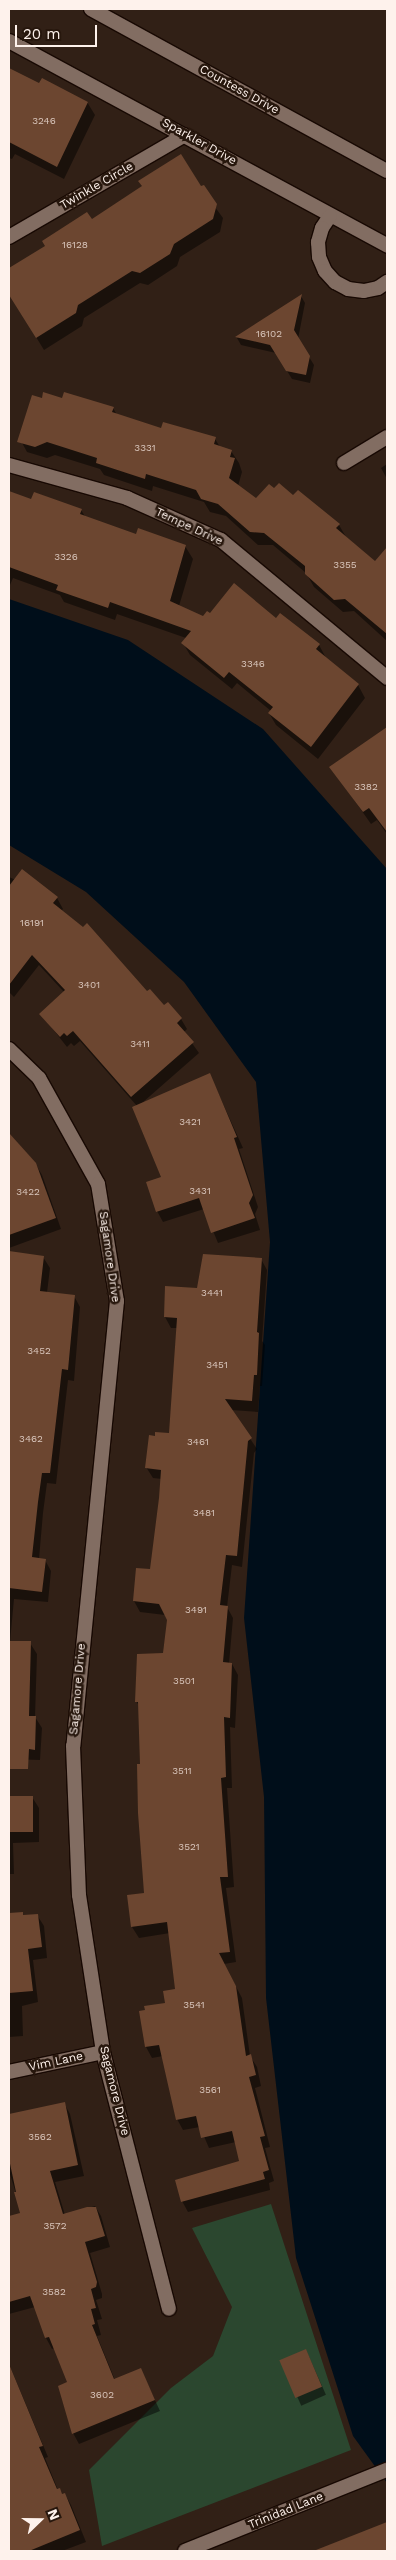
<!DOCTYPE html>
<html>
<head>
<meta charset="utf-8">
<style>
	body { margin:0 }
	#map { position:relative; width:396px; height:2560px; overflow:hidden; background:#312016; font-family:"Work Sans",sans-serif }
	div>[style] { position:absolute }
	.green>* { inset:0; background:#2b472f }
	.water>* { inset:0; background:#000e1a }
	.shadow>* { inset:0; background:#0007; transform-origin:0 0 }
	.building>* { inset:0; background:#6c4630; transform-origin:0 0 }
	.roads { filter:drop-shadow(1px 0 #180903) drop-shadow(-1px 0 #180903) drop-shadow(0 1px #180903) drop-shadow(0 -1px #180903) }
	.minor>* { height:14px; margin:-7px; padding:0 7px; transform-origin:7px; border-radius:7px; background:#826d62 }
	.tertiary>* { height:14px; margin:-7px; padding:0 7px; transform-origin:7px; border-radius:7px; background:#826d62 }
	span { translate:-50% -50%; white-space:nowrap; text-align:center; line-height:1.15; -webkit-text-stroke:5px #27170d; paint-order:stroke }
	.number-label { font-size:10px; color:#dac7bd }
	.number-label span { -webkit-text-stroke-width:0 }
	.street-label { font-size:12px; color:#fef2ec }
	.frame { position:absolute; inset:0; border:10px solid #fef2ec; pointer-events:none }
	.north { position:absolute; left:15px; top:2495px; width:50px; height:50px; -webkit-text-stroke:4px #27170d; paint-order:stroke; rotate:68deg; font-size:14px; font-weight:700; line-height:20px; text-align:center; color:#fef2ec }
	.north::after { content:''; display:block; margin:auto; width:18px; height:22px; background:#fef2ec; clip-path:polygon(50% 0,100% 100%,50% 72%,0 100%) }
	.scale { position:absolute; left:15px; top:25px; width:82px; height:22px; box-sizing:border-box; border:2px solid #fef2ec; border-top:0; padding-left:6px; font-size:15px; line-height:18px; white-space:nowrap; color:#fef2ec; -webkit-text-stroke:4px #27170d; paint-order:stroke }
</style>
</head>
<body>
<div id="map">
	<div class="green">
		<i style="clip-path:polygon(271px 2204px,351px 2450px,102px 2546px,89px 2470px,171px 2388px,213px 2356px,232px 2307px,192px 2228px)"></i>
	</div>
	<div class="water">
		<i style="clip-path:polygon(9px 599px,128px 640px,263px 729px,387px 869px,387px 2483px,353px 2436px,296px 2258px,266px 1998px,264px 1797px,244px 1618px,270px 1242px,256px 1082px,184px 982px,86px 892px,9px 845px)"></i>
	</div>
	<div class="shadow">
		<i style="clip-path:polygon(9px 69px,40px 85px,87px 102px,95px 115px,64px 179px,15px 154px,12px 159px,9px 158px)"></i>
		<i style="clip-path:polygon(201px 188px,223px 218px,220px 232px,180px 257px,177px 266px,148px 285px,140px 283px,84px 318px,82px 326px,44px 350px,9px 293px,9px 270px,91px 221px)"></i>
		<i style="clip-path:polygon(301px 296px,305px 303px,298px 339px,314px 365px,310px 383px,292px 379px,276px 353px,241px 345px,237px 338px)"></i>
		<i style="clip-path:polygon(63px 399px,113px 408px,117px 415px,162px 429px,215px 439px,220px 447px,231px 451px,239px 463px,242px 472px,238px 486px,257px 500px,274px 490px,293px 497px,339px 525px,346px 537px,375px 563px,379px 558px,387px 564px,387px 641px,354px 611px,343px 612px,314px 587px,306px 573px,273px 545px,258px 545px,226px 516px,210px 512px,204px 502px,153px 486px,152px 491px,104px 475px,100px 469px,55px 455px,47px 458px,27px 452px,20px 439px,43px 400px)"></i>
		<i style="clip-path:polygon(387px 464px,387px 479px,381px 468px)"></i>
		<i style="clip-path:polygon(9px 492px,32px 501px,81px 510px,86px 518px,137px 536px,185px 546px,193px 559px,179px 606px,203px 617px,210px 615px,276px 620px,319px 645px,326px 658px,358px 685px,365px 698px,318px 759px,276px 725px,269px 713px,271px 711px,237px 683px,232px 689px,190px 655px,183px 643px,186px 638px,117px 614px,115px 620px,64px 602px,60px 595px,13px 578px,10px 585px,9px 585px)"></i>
		<i style="clip-path:polygon(387px 728px,387px 834px,377px 820px,371px 824px,331px 767px)"></i>
		<i style="clip-path:polygon(9px 877px,57px 898px,63px 909px,61px 911px,147px 993px,181px 1019px,187px 1029px,184px 1032px,199px 1053px,142px 1103px,210px 1075px,243px 1148px,239px 1149px,258px 1207px,255px 1214px,260px 1230px,218px 1243px,204px 1209px,163px 1222px,157px 1211px,163px 1178px,137px 1106px,80px 1041px,74px 1046px,71px 1043px,67px 1047px,41px 1014px,64px 992px,39px 965px,14px 997px,9px 992px)"></i>
		<i style="clip-path:polygon(9px 1135px,35px 1163px,42px 1175px,61px 1229px,9px 1248px)"></i>
		<i style="clip-path:polygon(9px 1253px,43px 1257px,50px 1268px,47px 1293px,74px 1296px,80px 1307px,74px 1381px,68px 1380px,56px 1484px,47px 1483px,43px 1513px,39px 1559px,45px 1560px,51px 1571px,48px 1602px,14px 1599px,10px 1642px,30px 1643px,37px 1654px,35px 1717px,42px 1728px,40px 1760px,9px 1759px)"></i>
		<i style="clip-path:polygon(261px 1259px,267px 1270px,262px 1341px,265px 1345px,262px 1386px,260px 1386px,258px 1412px,231px 1410px,257px 1449px,254px 1453px,242px 1567px,232px 1565px,227px 1607px,233px 1618px,229px 1664px,232px 1664px,238px 1675px,235px 1728px,230px 1727px,232px 1788px,227px 1788px,234px 1887px,226px 1888px,236px 1962px,224px 1964px,242px 1998px,250px 2056px,257px 2067px,261px 2086px,255px 2088px,270px 2147px,265px 2148px,274px 2181px,269px 2183px,270px 2190px,188px 2212px,182px 2201px,241px 2161px,236px 2142px,209px 2148px,200px 2127px,183px 2130px,177px 2119px,163px 2056px,152px 2058px,146px 2047px,166px 2004px,177px 1990px,170px 1933px,139px 1938px,132px 1927px,145px 1894px,140px 1707px,136px 1701px,164px 1654px,168px 1620px,165px 1615px,140px 1612px,134px 1601px,151px 1571px,162px 1479px,153px 1478px,146px 1467px,170px 1435px,177px 1328px,171px 1328px,165px 1317px,167px 1288px,198px 1290px)"></i>
		<i style="clip-path:polygon(9px 1797px,32px 1797px,39px 1808px,39px 1842px,13px 1843px,14px 1874px,9px 1874px)"></i>
		<i style="clip-path:polygon(9px 1913px,9px 1918px,37px 1915px,44px 1926px,47px 1958px,33px 1960px,38px 2002px,22px 2006px,23px 2036px,9px 2037px)"></i>
		<i style="clip-path:polygon(64px 2103px,70px 2114px,84px 2176px,55px 2182px,65px 2215px,95px 2206px,101px 2216px,110px 2247px,90px 2253px,102px 2294px,102px 2298px,96px 2300px,102px 2319px,97px 2320px,101px 2335px,97px 2336px,115px 2380px,141px 2370px,160px 2411px,79px 2444px,73px 2433px,69px 2383px,55px 2348px,52px 2349px,46px 2338px,35px 2307px,9px 2314px,9px 2217px,22px 2213px,9px 2171px,9px 2116px)"></i>
		<i style="left:306px;top:2350px;width:49px;height:27px;rotate:66deg"></i>
		<i style="clip-path:polygon(9px 2364px,48px 2457px,45px 2458px,58px 2490px,62px 2495px,65px 2494px,71px 2505px,86px 2542px,62px 2551px,9px 2551px)"></i>
		<i style="clip-path:polygon(387px 2523px,387px 2551px,336px 2551px,333px 2545px)"></i>
	</div>
	<div class="building">
		<i style="clip-path:polygon(9px 68px,39px 83px,42px 78px,88px 102px,57px 167px,9px 142px)"></i>
		<i style="clip-path:polygon(181px 154px,201px 186px,204px 185px,217px 204px,213px 219px,174px 244px,170px 254px,140px 273px,132px 271px,78px 305px,76px 313px,36px 338px,9px 295px,9px 268px,45px 246px,42px 241px,87px 212px,92px 219px,142px 186px,138px 181px)"></i>
		<i style="clip-path:polygon(302px 294px,294px 330px,310px 356px,306px 375px,286px 371px,270px 345px,235px 337px)"></i>
		<i style="clip-path:polygon(43px 392px,62px 398px,64px 392px,114px 407px,112px 412px,161px 428px,163px 422px,216px 437px,214px 444px,232px 450px,230px 457px,235px 458px,229px 478px,256px 498px,269px 484px,274px 488px,279px 483px,293px 495px,298px 490px,340px 524px,336px 528px,375px 561px,387px 547px,387px 634px,345px 599px,334px 600px,305px 574px,305px 566px,264px 533px,250px 532px,218px 504px,201px 499px,196px 490px,146px 474px,145px 479px,96px 463px,97px 458px,47px 442px,35px 447px,17px 442px,32px 395px,42px 398px)"></i>
		<i style="clip-path:polygon(9px 491px,31px 499px,34px 492px,82px 509px,80px 514px,136px 534px,138px 528px,186px 545px,170px 601px,203px 616px,207px 611px,210px 613px,234px 583px,276px 618px,280px 613px,320px 644px,316px 649px,359px 684px,311px 747px,268px 713px,273px 707px,229px 672px,224px 678px,181px 643px,191px 631px,110px 602px,108px 608px,56px 590px,58px 585px,9px 567px)"></i>
		<i style="clip-path:polygon(387px 727px,387px 832px,369px 808px,363px 812px,329px 767px)"></i>
		<i style="clip-path:polygon(22px 869px,58px 897px,53px 903px,83px 927px,87px 923px,147px 991px,150px 989px,164px 1005px,168px 1002px,182px 1018px,177px 1023px,194px 1042px,131px 1097px,73px 1031px,67px 1036px,64px 1033px,60px 1037px,39px 1014px,65px 990px,32px 955px,9px 985px,9px 886px)"></i>
		<i style="clip-path:polygon(210px 1073px,237px 1137px,234px 1138px,253px 1195px,249px 1203px,255px 1218px,211px 1233px,199px 1198px,156px 1212px,146px 1182px,161px 1177px,132px 1107px)"></i>
		<i style="clip-path:polygon(9px 1133px,36px 1163px,56px 1218px,9px 1235px)"></i>
		<i style="clip-path:polygon(9px 1251px,44px 1256px,40px 1291px,75px 1295px,68px 1370px,62px 1369px,50px 1473px,42px 1473px,38px 1502px,32px 1557px,46px 1559px,42px 1592px,9px 1588px)"></i>
		<i style="clip-path:polygon(203px 1254px,262px 1258px,257px 1332px,259px 1333px,257px 1375px,254px 1375px,252px 1401px,225px 1399px,252px 1438px,248px 1441px,237px 1556px,226px 1555px,220px 1605px,228px 1606px,223px 1662px,232px 1663px,230px 1718px,224px 1717px,226px 1777px,221px 1778px,228px 1877px,220px 1877px,230px 1952px,219px 1953px,236px 1986px,246px 2056px,251px 2054px,256px 2075px,249px 2077px,265px 2136px,260px 2137px,269px 2170px,263px 2172px,265px 2179px,181px 2202px,175px 2180px,239px 2161px,232px 2131px,201px 2138px,196px 2116px,176px 2120px,159px 2045px,145px 2047px,139px 2011px,145px 2010px,144px 2006px,165px 2003px,163px 1991px,175px 1989px,167px 1922px,131px 1927px,127px 1895px,144px 1893px,138px 1813px,137px 1764px,140px 1764px,138px 1702px,135px 1702px,137px 1654px,163px 1653px,167px 1620px,159px 1604px,133px 1601px,136px 1568px,150px 1569px,159px 1498px,161px 1470px,145px 1468px,149px 1435px,155px 1436px,155px 1432px,169px 1433px,177px 1318px,164px 1317px,165px 1286px,197px 1288px)"></i>
		<i style="clip-path:polygon(9px 1641px,31px 1641px,29px 1716px,36px 1716px,35px 1750px,29px 1749px,28px 1769px,9px 1769px)"></i>
		<i style="left:9px;top:1796px;width:24px;height:36px"></i>
		<i style="clip-path:polygon(23px 1912px,23px 1915px,38px 1914px,42px 1947px,28px 1949px,33px 1991px,9px 1993px,9px 1913px)"></i>
		<i style="clip-path:polygon(65px 2102px,78px 2165px,50px 2171px,63px 2214px,87px 2207px,96px 2207px,105px 2236px,85px 2242px,97px 2282px,96px 2287px,91px 2289px,96px 2308px,91px 2309px,95px 2324px,92px 2325px,114px 2379px,141px 2368px,155px 2400px,72px 2434px,58px 2386px,67px 2382px,49px 2337px,45px 2338px,30px 2296px,9px 2302px,9px 2216px,20px 2213px,14px 2192px,16px 2192px,9px 2159px,9px 2114px)"></i>
		<i style="left:306px;top:2349px;width:41px;height:29px;rotate:67deg"></i>
		<i style="clip-path:polygon(9px 2364px,43px 2446px,39px 2447px,57px 2489px,60px 2488px,62px 2494px,65px 2493px,80px 2530px,29px 2551px,9px 2551px)"></i>
		<i style="clip-path:polygon(387px 2522px,387px 2551px,316px 2551px,316px 2550px)"></i>
	</div>
	<div class="roads">
		<div class="minor">
			<i style="left:9px;top:41px;width:430px;rotate:28.4deg"></i>
			<i style="left:330px;top:216px;width:14px;rotate:124deg"></i>
			<i style="left:322px;top:228px;width:15px;rotate:106deg"></i>
			<i style="left:318px;top:242px;width:15px;rotate:86deg"></i>
			<i style="left:319px;top:257px;width:15px;rotate:67deg"></i>
			<i style="left:325px;top:271px;width:15px;rotate:48deg"></i>
			<i style="left:335px;top:282px;width:15px;rotate:28deg"></i>
			<i style="left:348px;top:289px;width:16px;rotate:7deg"></i>
			<i style="left:364px;top:291px;width:14px;rotate:-12deg"></i>
			<i style="left:378px;top:288px;width:11px;rotate:-34deg"></i>
			<i style="left:9px;top:237px;width:203px;rotate:-30.1deg"></i>
			<i style="left:344px;top:463px;width:50px;rotate:-31.2deg"></i>
			<i style="left:9px;top:465px;width:123px;rotate:15.6deg"></i>
			<i style="left:127px;top:498px;width:103px;rotate:24.1deg"></i>
			<i style="left:221px;top:540px;width:216px;rotate:39.7deg"></i>
			<i style="left:9px;top:1049px;width:42px;rotate:44deg"></i>
			<i style="left:39px;top:1078px;width:121px;rotate:60.9deg"></i>
			<i style="left:98px;top:1184px;width:119px;rotate:80.8deg"></i>
			<i style="left:117px;top:1301px;width:447px;rotate:95.6deg"></i>
			<i style="left:73px;top:1746px;width:149px;rotate:87.7deg"></i>
			<i style="left:79px;top:1895px;width:159px;rotate:81.3deg"></i>
			<i style="left:103px;top:2052px;width:265px;rotate:75.6deg"></i>
			<i style="left:9px;top:2072px;width:96px;rotate:-12deg"></i>
		</div>
		<div class="tertiary">
			<i style="left:91px;top:9px;width:337px;rotate:28.7deg"></i>
			<i style="left:185px;top:2551px;width:218px;rotate:-21.9deg"></i>
		</div>
	</div>
	<div class="number-label">
		<span style="left:44px;top:121px">3246</span>
		<span style="left:75px;top:245px">16128</span>
		<span style="left:269px;top:334px">16102</span>
		<span style="left:145px;top:448px">3331</span>
		<span style="left:66px;top:557px">3326</span>
		<span style="left:345px;top:565px">3355</span>
		<span style="left:253px;top:664px">3346</span>
		<span style="left:366px;top:787px">3382</span>
		<span style="left:32px;top:923px">16191</span>
		<span style="left:89px;top:985px">3401</span>
		<span style="left:140px;top:1044px">3411</span>
		<span style="left:190px;top:1122px">3421</span>
		<span style="left:200px;top:1191px">3431</span>
		<span style="left:28px;top:1192px">3422</span>
		<span style="left:212px;top:1293px">3441</span>
		<span style="left:39px;top:1351px">3452</span>
		<span style="left:217px;top:1365px">3451</span>
		<span style="left:31px;top:1439px">3462</span>
		<span style="left:198px;top:1442px">3461</span>
		<span style="left:204px;top:1513px">3481</span>
		<span style="left:196px;top:1610px">3491</span>
		<span style="left:184px;top:1681px">3501</span>
		<span style="left:182px;top:1771px">3511</span>
		<span style="left:189px;top:1847px">3521</span>
		<span style="left:194px;top:2005px">3541</span>
		<span style="left:210px;top:2090px">3561</span>
		<span style="left:40px;top:2137px">3562</span>
		<span style="left:55px;top:2226px">3572</span>
		<span style="left:54px;top:2292px">3582</span>
		<span style="left:102px;top:2395px">3602</span>
	</div>
	<div class="street-label">
		<span style="left:239px;top:90px;rotate:29deg">Countess Drive</span>
		<span style="left:199px;top:142px;rotate:29deg">Sparkler Drive</span>
		<span style="left:97px;top:186px;rotate:-30deg">Twinkle Circle</span>
		<span style="left:189px;top:527px;rotate:25deg">Tempe Drive</span>
		<span style="left:109px;top:1257px;rotate:82deg">Sagamore Drive</span>
		<span style="left:78px;top:1689px;rotate:-85deg">Sagamore Drive</span>
		<span style="left:56px;top:2062px;rotate:-12deg">Vim Lane</span>
		<span style="left:114px;top:2091px;rotate:76deg">Sagamore Drive</span>
		<span style="left:286px;top:2511px;rotate:-22deg">Trinidad Lane</span>
	</div>
	<div class="frame"></div>
	<div class="north">N</div>
	<div class="scale">20 m</div>
</div>
</body>
</html>
